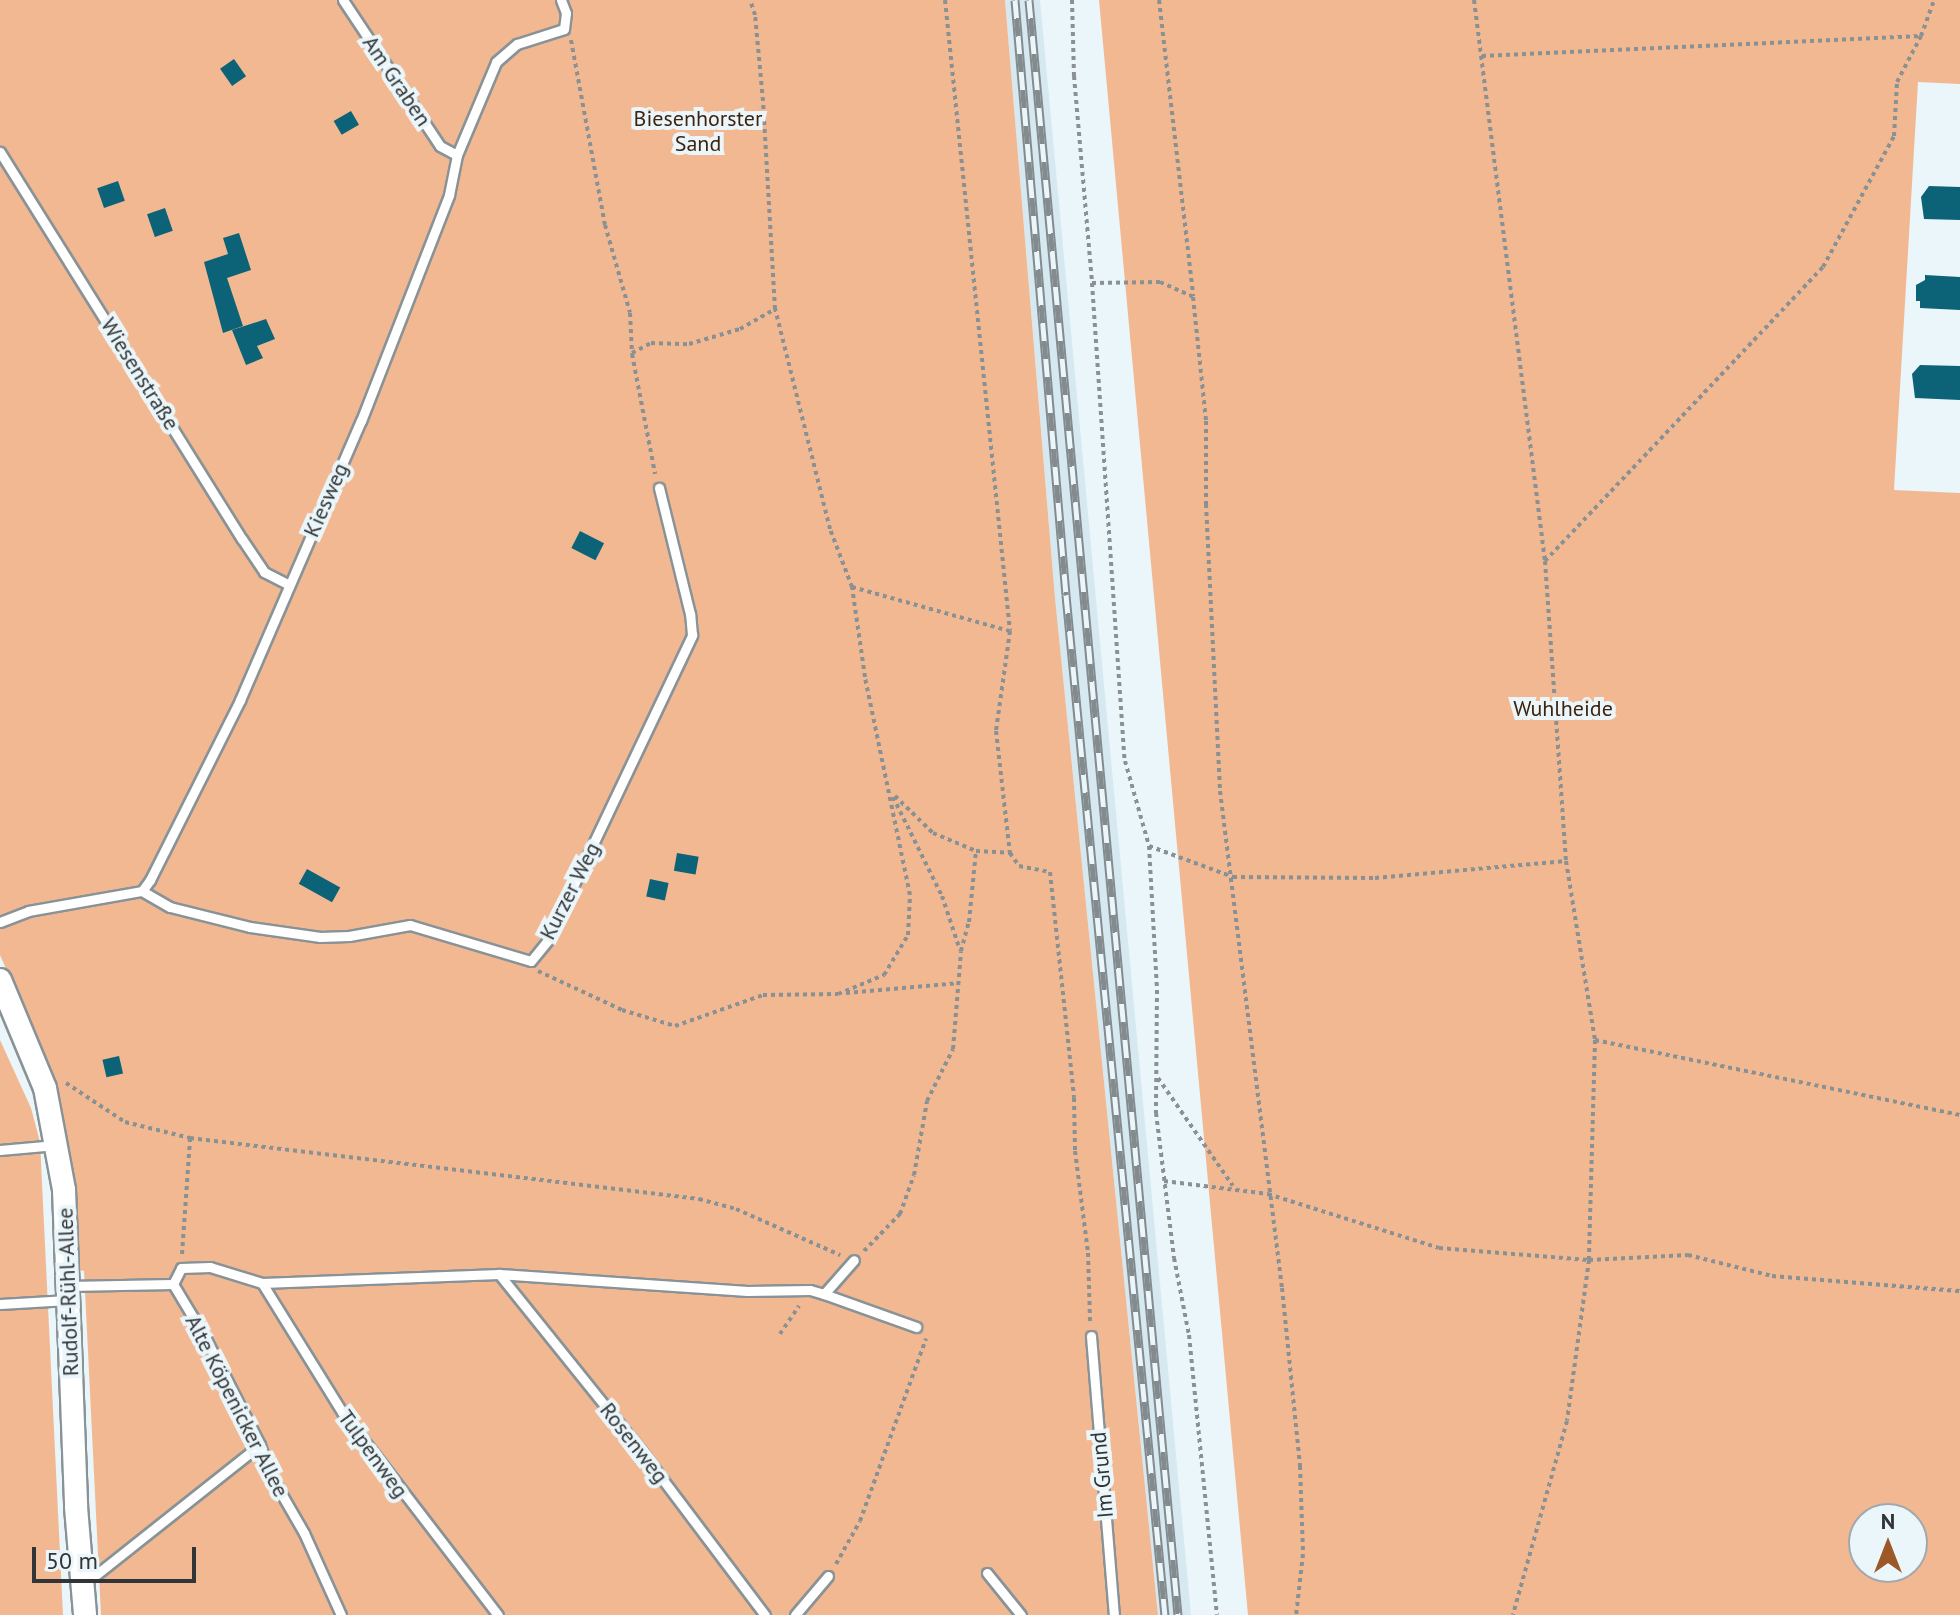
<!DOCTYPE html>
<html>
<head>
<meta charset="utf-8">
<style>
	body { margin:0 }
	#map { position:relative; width:1960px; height:1615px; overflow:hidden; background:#ebf6fa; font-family:"PT Sans",sans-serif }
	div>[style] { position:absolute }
	.built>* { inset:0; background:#d7e9f0 }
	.green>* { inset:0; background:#f2b892 }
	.building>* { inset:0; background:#0c6277; transform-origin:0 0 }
	.path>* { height:4px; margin-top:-2px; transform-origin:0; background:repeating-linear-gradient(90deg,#8a9194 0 4px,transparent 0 8px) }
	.roads { filter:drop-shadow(2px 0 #899397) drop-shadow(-2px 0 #899397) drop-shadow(0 2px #899397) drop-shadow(0 -2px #899397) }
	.service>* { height:9px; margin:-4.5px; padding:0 4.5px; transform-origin:4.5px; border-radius:4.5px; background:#fff }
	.tertiary>* { height:22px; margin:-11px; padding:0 11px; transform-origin:11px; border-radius:11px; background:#fff }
	.rail>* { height:9px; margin-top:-4.5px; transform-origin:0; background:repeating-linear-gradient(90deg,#ebf6fa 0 18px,#848b8e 0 36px); box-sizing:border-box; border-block:2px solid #848b8e }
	span { translate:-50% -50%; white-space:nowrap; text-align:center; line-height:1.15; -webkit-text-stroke:8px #ebf6fa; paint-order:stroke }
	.street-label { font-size:22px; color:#313537 }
	.park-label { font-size:22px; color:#3e230f }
	.north { position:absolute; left:1848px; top:1503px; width:80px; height:80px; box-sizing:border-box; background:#ebf6fa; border:2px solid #a1a9ac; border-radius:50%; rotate:0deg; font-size:22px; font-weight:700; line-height:32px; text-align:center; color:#313537 }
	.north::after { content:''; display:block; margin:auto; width:28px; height:36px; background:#9c5927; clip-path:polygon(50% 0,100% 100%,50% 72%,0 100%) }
	.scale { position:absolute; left:32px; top:1547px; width:164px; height:36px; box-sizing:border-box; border:4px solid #313537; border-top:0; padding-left:10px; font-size:24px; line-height:28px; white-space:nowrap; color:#313537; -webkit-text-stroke:6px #ebf6fa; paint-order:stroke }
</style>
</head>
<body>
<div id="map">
	<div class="built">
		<i style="clip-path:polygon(1005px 0,1040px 0,1191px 1615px,1158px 1615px,1055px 598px)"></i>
	</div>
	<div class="green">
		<i style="clip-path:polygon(0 0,1005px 0,1055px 598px,1158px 1615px,101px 1615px,84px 1271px,79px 1270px,69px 1147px,50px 1069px,0 955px)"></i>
		<i style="clip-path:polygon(evenodd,1099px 0,1960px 0,1960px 84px,1918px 82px,1894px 490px,1960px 493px,1960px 1615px,1248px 1615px,1099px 0,1864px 1519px,1912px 1519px,1912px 1567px,1864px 1567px,1864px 1519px)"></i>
		<i style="clip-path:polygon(0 1040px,31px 1108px,40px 1142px,63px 1615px,0 1615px)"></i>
	</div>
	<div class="building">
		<i style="left:234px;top:59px;width:21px;height:17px;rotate:55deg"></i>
		<i style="left:351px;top:111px;width:16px;height:20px;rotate:60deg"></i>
		<i style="left:118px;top:181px;width:21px;height:22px;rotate:71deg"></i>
		<i style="clip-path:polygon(1929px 186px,1960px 187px,1960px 220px,1924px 219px,1921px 197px)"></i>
		<i style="left:165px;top:208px;width:24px;height:19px;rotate:71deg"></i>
		<i style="clip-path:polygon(239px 233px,251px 270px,227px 278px,243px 326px,223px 333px,204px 262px,228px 254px,223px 238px)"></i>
		<i style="clip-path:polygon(1925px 275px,1960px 277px,1960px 310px,1920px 308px,1920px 301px,1916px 301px,1916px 285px,1925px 280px)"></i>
		<i style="clip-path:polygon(266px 319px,275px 339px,257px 346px,263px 358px,246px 365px,232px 330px)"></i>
		<i style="clip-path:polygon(1920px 365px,1960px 366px,1960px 400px,1915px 398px,1912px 374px)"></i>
		<i style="left:580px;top:531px;width:27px;height:19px;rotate:27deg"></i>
		<i style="left:677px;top:853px;width:22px;height:18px;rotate:10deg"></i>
		<i style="left:307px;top:869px;width:38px;height:17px;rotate:29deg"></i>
		<i style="left:650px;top:879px;width:19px;height:18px;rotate:12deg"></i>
		<i style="left:119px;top:1056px;width:18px;height:17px;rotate:77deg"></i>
	</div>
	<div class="path">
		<i style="left:945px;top:0;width:634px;rotate:84.12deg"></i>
		<i style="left:1010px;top:631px;width:101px;rotate:98deg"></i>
		<i style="left:996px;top:731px;width:123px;rotate:83.5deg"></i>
		<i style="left:1010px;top:853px;width:16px;rotate:55deg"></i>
		<i style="left:1019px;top:866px;width:32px;rotate:11deg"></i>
		<i style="left:1050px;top:872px;width:227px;rotate:83.9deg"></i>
		<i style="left:1074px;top:1098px;width:53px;rotate:88.9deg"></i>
		<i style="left:1075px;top:1151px;width:103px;rotate:82.7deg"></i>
		<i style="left:1088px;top:1253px;width:68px;rotate:88.3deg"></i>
		<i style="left:1072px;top:0;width:76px;rotate:88.5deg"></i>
		<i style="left:1074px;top:76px;width:208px;rotate:85deg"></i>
		<i style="left:1092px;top:283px;width:479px;rotate:86.1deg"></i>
		<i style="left:1125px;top:761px;width:88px;rotate:74.2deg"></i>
		<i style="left:1149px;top:846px;width:144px;rotate:86.8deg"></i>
		<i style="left:1157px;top:990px;width:123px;rotate:90.5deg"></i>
		<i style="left:1156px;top:1113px;width:146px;rotate:82.9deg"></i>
		<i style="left:1174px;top:1258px;width:78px;rotate:79deg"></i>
		<i style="left:1189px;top:1335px;width:281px;rotate:84.3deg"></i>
		<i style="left:1159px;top:0;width:298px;rotate:83.4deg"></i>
		<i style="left:1474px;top:0;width:565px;rotate:82.79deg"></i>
		<i style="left:1545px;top:561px;width:301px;rotate:86deg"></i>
		<i style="left:1566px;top:861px;width:181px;rotate:80.8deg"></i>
		<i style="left:1595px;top:1040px;width:220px;rotate:91.6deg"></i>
		<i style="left:1589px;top:1260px;width:162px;rotate:97.8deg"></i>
		<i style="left:1567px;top:1421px;width:201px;rotate:105.6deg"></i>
		<i style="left:571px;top:40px;width:188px;rotate:79.6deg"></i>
		<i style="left:605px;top:225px;width:91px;rotate:74.1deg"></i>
		<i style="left:630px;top:313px;width:41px;rotate:87.2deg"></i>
		<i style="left:632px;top:354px;width:122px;rotate:79.1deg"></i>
		<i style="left:1482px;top:56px;width:439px;rotate:-2.6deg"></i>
		<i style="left:1092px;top:283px;width:68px;rotate:-0.8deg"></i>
		<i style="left:1160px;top:282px;width:36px;rotate:24deg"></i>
		<i style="left:1193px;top:297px;width:125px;rotate:84deg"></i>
		<i style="left:1206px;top:421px;width:83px;rotate:90deg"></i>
		<i style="left:1206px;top:504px;width:287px;rotate:87.2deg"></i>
		<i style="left:1220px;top:791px;width:501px;rotate:82.89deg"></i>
		<i style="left:1282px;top:1288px;width:179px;rotate:84.2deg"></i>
		<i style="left:1300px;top:1466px;width:88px;rotate:88deg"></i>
		<i style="left:1303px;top:1554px;width:61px;rotate:96.5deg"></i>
		<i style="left:632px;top:353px;width:21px;rotate:-28deg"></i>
		<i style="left:651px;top:343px;width:38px;rotate:2deg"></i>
		<i style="left:689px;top:344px;width:53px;rotate:-16.4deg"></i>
		<i style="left:740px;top:329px;width:40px;rotate:-29.7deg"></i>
		<i style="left:1545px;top:561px;width:405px;rotate:-46.6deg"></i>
		<i style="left:1823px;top:267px;width:149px;rotate:-61.5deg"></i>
		<i style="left:1894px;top:136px;width:54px;rotate:-86.8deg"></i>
		<i style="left:1897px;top:82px;width:52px;rotate:-62.4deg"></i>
		<i style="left:1921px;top:36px;width:38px;rotate:-70deg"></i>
		<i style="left:852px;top:587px;width:164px;rotate:15.6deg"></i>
		<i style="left:895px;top:796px;width:53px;rotate:44.2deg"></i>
		<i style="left:933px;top:833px;width:47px;rotate:22.7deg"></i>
		<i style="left:976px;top:851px;width:34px;rotate:3deg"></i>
		<i style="left:893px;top:797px;width:110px;rotate:63.7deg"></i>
		<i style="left:942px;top:896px;width:57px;rotate:71.6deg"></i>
		<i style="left:1149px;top:846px;width:90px;rotate:20.3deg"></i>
		<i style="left:1233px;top:877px;width:142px;rotate:0.4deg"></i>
		<i style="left:1375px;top:878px;width:192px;rotate:-5.1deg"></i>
		<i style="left:538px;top:971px;width:93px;rotate:24.9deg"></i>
		<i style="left:622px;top:1010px;width:55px;rotate:16.8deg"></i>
		<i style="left:675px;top:1026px;width:93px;rotate:-19.4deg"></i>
		<i style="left:763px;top:995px;width:75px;rotate:-0.8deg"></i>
		<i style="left:838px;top:994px;width:50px;rotate:-22.4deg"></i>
		<i style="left:884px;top:975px;width:47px;rotate:-59deg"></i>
		<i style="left:908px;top:935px;width:40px;rotate:-87.1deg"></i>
		<i style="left:910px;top:895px;width:223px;rotate:-101.7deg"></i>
		<i style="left:865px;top:677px;width:91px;rotate:-98.2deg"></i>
		<i style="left:852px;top:587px;width:62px;rotate:-110.8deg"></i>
		<i style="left:830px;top:529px;width:227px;rotate:-104deg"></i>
		<i style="left:775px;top:309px;width:208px;rotate:-93.3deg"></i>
		<i style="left:763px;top:101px;width:86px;rotate:-95.3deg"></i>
		<i style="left:755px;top:15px;width:16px;rotate:-108deg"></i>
		<i style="left:846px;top:993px;width:114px;rotate:-5deg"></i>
		<i style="left:1595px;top:1040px;width:373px;rotate:11.6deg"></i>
		<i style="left:1158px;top:1078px;width:131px;rotate:55.2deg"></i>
		<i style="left:66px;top:1083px;width:71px;rotate:33.5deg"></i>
		<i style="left:125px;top:1122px;width:67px;rotate:13.8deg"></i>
		<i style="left:190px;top:1138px;width:513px;rotate:6.83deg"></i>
		<i style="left:699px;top:1199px;width:38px;rotate:15deg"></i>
		<i style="left:736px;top:1209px;width:114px;rotate:23.9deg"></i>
		<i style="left:1164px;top:1181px;width:105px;rotate:7.1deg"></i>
		<i style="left:1268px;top:1194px;width:179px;rotate:17.5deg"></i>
		<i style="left:1439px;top:1248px;width:150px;rotate:4.6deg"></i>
		<i style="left:1589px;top:1260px;width:99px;rotate:-2.9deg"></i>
		<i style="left:1688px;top:1255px;width:87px;rotate:14deg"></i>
		<i style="left:1772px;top:1276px;width:189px;rotate:4.6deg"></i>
		<i style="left:864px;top:1251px;width:52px;rotate:-45.8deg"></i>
		<i style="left:900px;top:1214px;width:41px;rotate:-70.3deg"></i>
		<i style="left:914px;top:1175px;width:75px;rotate:-80deg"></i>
		<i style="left:927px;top:1101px;width:58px;rotate:-63.4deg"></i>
		<i style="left:953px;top:1049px;width:98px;rotate:-85.3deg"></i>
		<i style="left:961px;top:951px;width:30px;rotate:-75deg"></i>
		<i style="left:969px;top:922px;width:71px;rotate:-84.4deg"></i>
		<i style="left:182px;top:1254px;width:115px;rotate:-86deg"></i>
		<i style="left:780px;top:1334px;width:34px;rotate:-56deg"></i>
		<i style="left:836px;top:1564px;width:49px;rotate:-60.8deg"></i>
		<i style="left:860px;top:1521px;width:194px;rotate:-70.1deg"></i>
	</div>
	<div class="roads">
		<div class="service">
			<i style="left:343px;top:0;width:175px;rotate:56.4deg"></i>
			<i style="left:440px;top:146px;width:19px;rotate:28deg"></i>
			<i style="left:0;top:152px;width:456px;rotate:58deg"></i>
			<i style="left:242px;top:539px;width:40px;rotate:56deg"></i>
			<i style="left:264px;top:572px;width:28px;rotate:27deg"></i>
			<i style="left:142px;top:891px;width:32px;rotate:30deg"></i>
			<i style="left:170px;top:907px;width:82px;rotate:14deg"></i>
			<i style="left:250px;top:927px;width:71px;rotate:8.1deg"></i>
			<i style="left:320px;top:937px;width:29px;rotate:-2deg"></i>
			<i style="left:349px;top:936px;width:62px;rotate:-10.2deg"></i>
			<i style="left:410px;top:925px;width:126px;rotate:16.6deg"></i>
			<i style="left:531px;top:961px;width:26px;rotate:-51deg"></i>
			<i style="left:547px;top:941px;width:339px;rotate:-64.6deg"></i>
			<i style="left:692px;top:635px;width:21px;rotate:-95deg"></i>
			<i style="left:690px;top:614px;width:130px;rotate:-103.8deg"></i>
			<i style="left:0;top:922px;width:30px;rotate:-21deg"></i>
			<i style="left:28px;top:911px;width:116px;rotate:-10deg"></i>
			<i style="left:142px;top:891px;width:14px;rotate:-54deg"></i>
			<i style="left:150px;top:880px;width:201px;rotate:-63.4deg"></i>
			<i style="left:240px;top:700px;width:304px;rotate:-66.6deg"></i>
			<i style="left:361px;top:421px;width:243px;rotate:-68.7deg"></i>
			<i style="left:449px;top:195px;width:41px;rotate:-78.7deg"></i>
			<i style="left:457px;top:155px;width:101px;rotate:-67.2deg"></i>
			<i style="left:496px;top:62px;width:28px;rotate:-41deg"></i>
			<i style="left:517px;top:44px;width:49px;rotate:-17.7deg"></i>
			<i style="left:564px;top:29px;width:16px;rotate:-83deg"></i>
			<i style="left:566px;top:13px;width:14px;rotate:-111deg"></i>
			<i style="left:0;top:1150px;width:56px;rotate:-5.1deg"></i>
			<i style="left:499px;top:1274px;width:228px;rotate:51.2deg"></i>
			<i style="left:642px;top:1452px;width:204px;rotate:53deg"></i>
			<i style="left:262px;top:1283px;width:152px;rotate:58.2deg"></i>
			<i style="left:342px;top:1412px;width:256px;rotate:52.5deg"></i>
			<i style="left:173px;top:1284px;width:64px;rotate:59deg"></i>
			<i style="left:206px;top:1339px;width:119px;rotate:63deg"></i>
			<i style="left:260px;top:1445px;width:31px;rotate:71deg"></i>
			<i style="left:270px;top:1474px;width:68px;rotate:60deg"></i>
			<i style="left:304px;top:1533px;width:90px;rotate:65.7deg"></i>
			<i style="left:68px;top:1286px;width:105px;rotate:-1.1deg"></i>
			<i style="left:173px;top:1284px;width:18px;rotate:-63deg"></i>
			<i style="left:181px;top:1268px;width:29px;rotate:-2deg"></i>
			<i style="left:210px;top:1267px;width:54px;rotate:17.1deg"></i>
			<i style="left:262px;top:1283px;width:237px;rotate:-2.2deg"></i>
			<i style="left:499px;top:1274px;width:249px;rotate:3.9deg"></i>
			<i style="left:747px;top:1291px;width:63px;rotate:-0.9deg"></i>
			<i style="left:810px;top:1290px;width:15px;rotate:16deg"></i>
			<i style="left:824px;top:1294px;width:45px;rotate:-48.6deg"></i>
			<i style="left:824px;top:1294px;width:98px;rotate:19.7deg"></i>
			<i style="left:0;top:1304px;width:68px;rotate:-3.4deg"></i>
			<i style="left:1091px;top:1336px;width:280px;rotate:85.3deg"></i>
			<i style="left:987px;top:1573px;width:54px;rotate:51deg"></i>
			<i style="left:82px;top:1576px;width:15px;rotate:-8deg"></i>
			<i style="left:97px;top:1574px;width:208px;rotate:-38.4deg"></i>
			<i style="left:795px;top:1615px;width:51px;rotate:-49.8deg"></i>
		</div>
		<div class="tertiary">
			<i style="left:0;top:980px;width:117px;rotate:67.4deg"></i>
			<i style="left:45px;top:1088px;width:104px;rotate:79.4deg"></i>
			<i style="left:64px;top:1190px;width:317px;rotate:87.8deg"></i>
			<i style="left:76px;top:1507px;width:108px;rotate:85.2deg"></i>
		</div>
	</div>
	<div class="rail">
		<i style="left:1015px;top:0;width:597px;rotate:85.1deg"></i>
		<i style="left:1066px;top:595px;width:1025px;rotate:84.46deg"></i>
		<i style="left:1029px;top:0;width:1622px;rotate:84.73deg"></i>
	</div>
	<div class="street-label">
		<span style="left:397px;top:81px;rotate:56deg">Am Graben</span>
		<span style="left:140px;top:374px;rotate:58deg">Wiesenstraße</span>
		<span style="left:326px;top:500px;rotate:-66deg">Kiesweg</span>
		<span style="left:570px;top:891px;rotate:-63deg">Kurzer Weg</span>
		<span style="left:68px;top:1292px;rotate:-92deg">Rudolf-Rühl-Allee</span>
		<span style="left:237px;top:1406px;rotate:63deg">Alte Köpenicker Allee</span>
		<span style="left:634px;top:1443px;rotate:52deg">Rosenweg</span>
		<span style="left:373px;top:1454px;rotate:54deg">Tulpenweg</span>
		<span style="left:1102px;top:1475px;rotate:-95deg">Im Grund</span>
	</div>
	<div class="park-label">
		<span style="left:698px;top:131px">Biesenhorster<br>Sand</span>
		<span style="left:1563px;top:709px">Wuhlheide</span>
	</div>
	<div class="north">N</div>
	<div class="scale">50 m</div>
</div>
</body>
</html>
